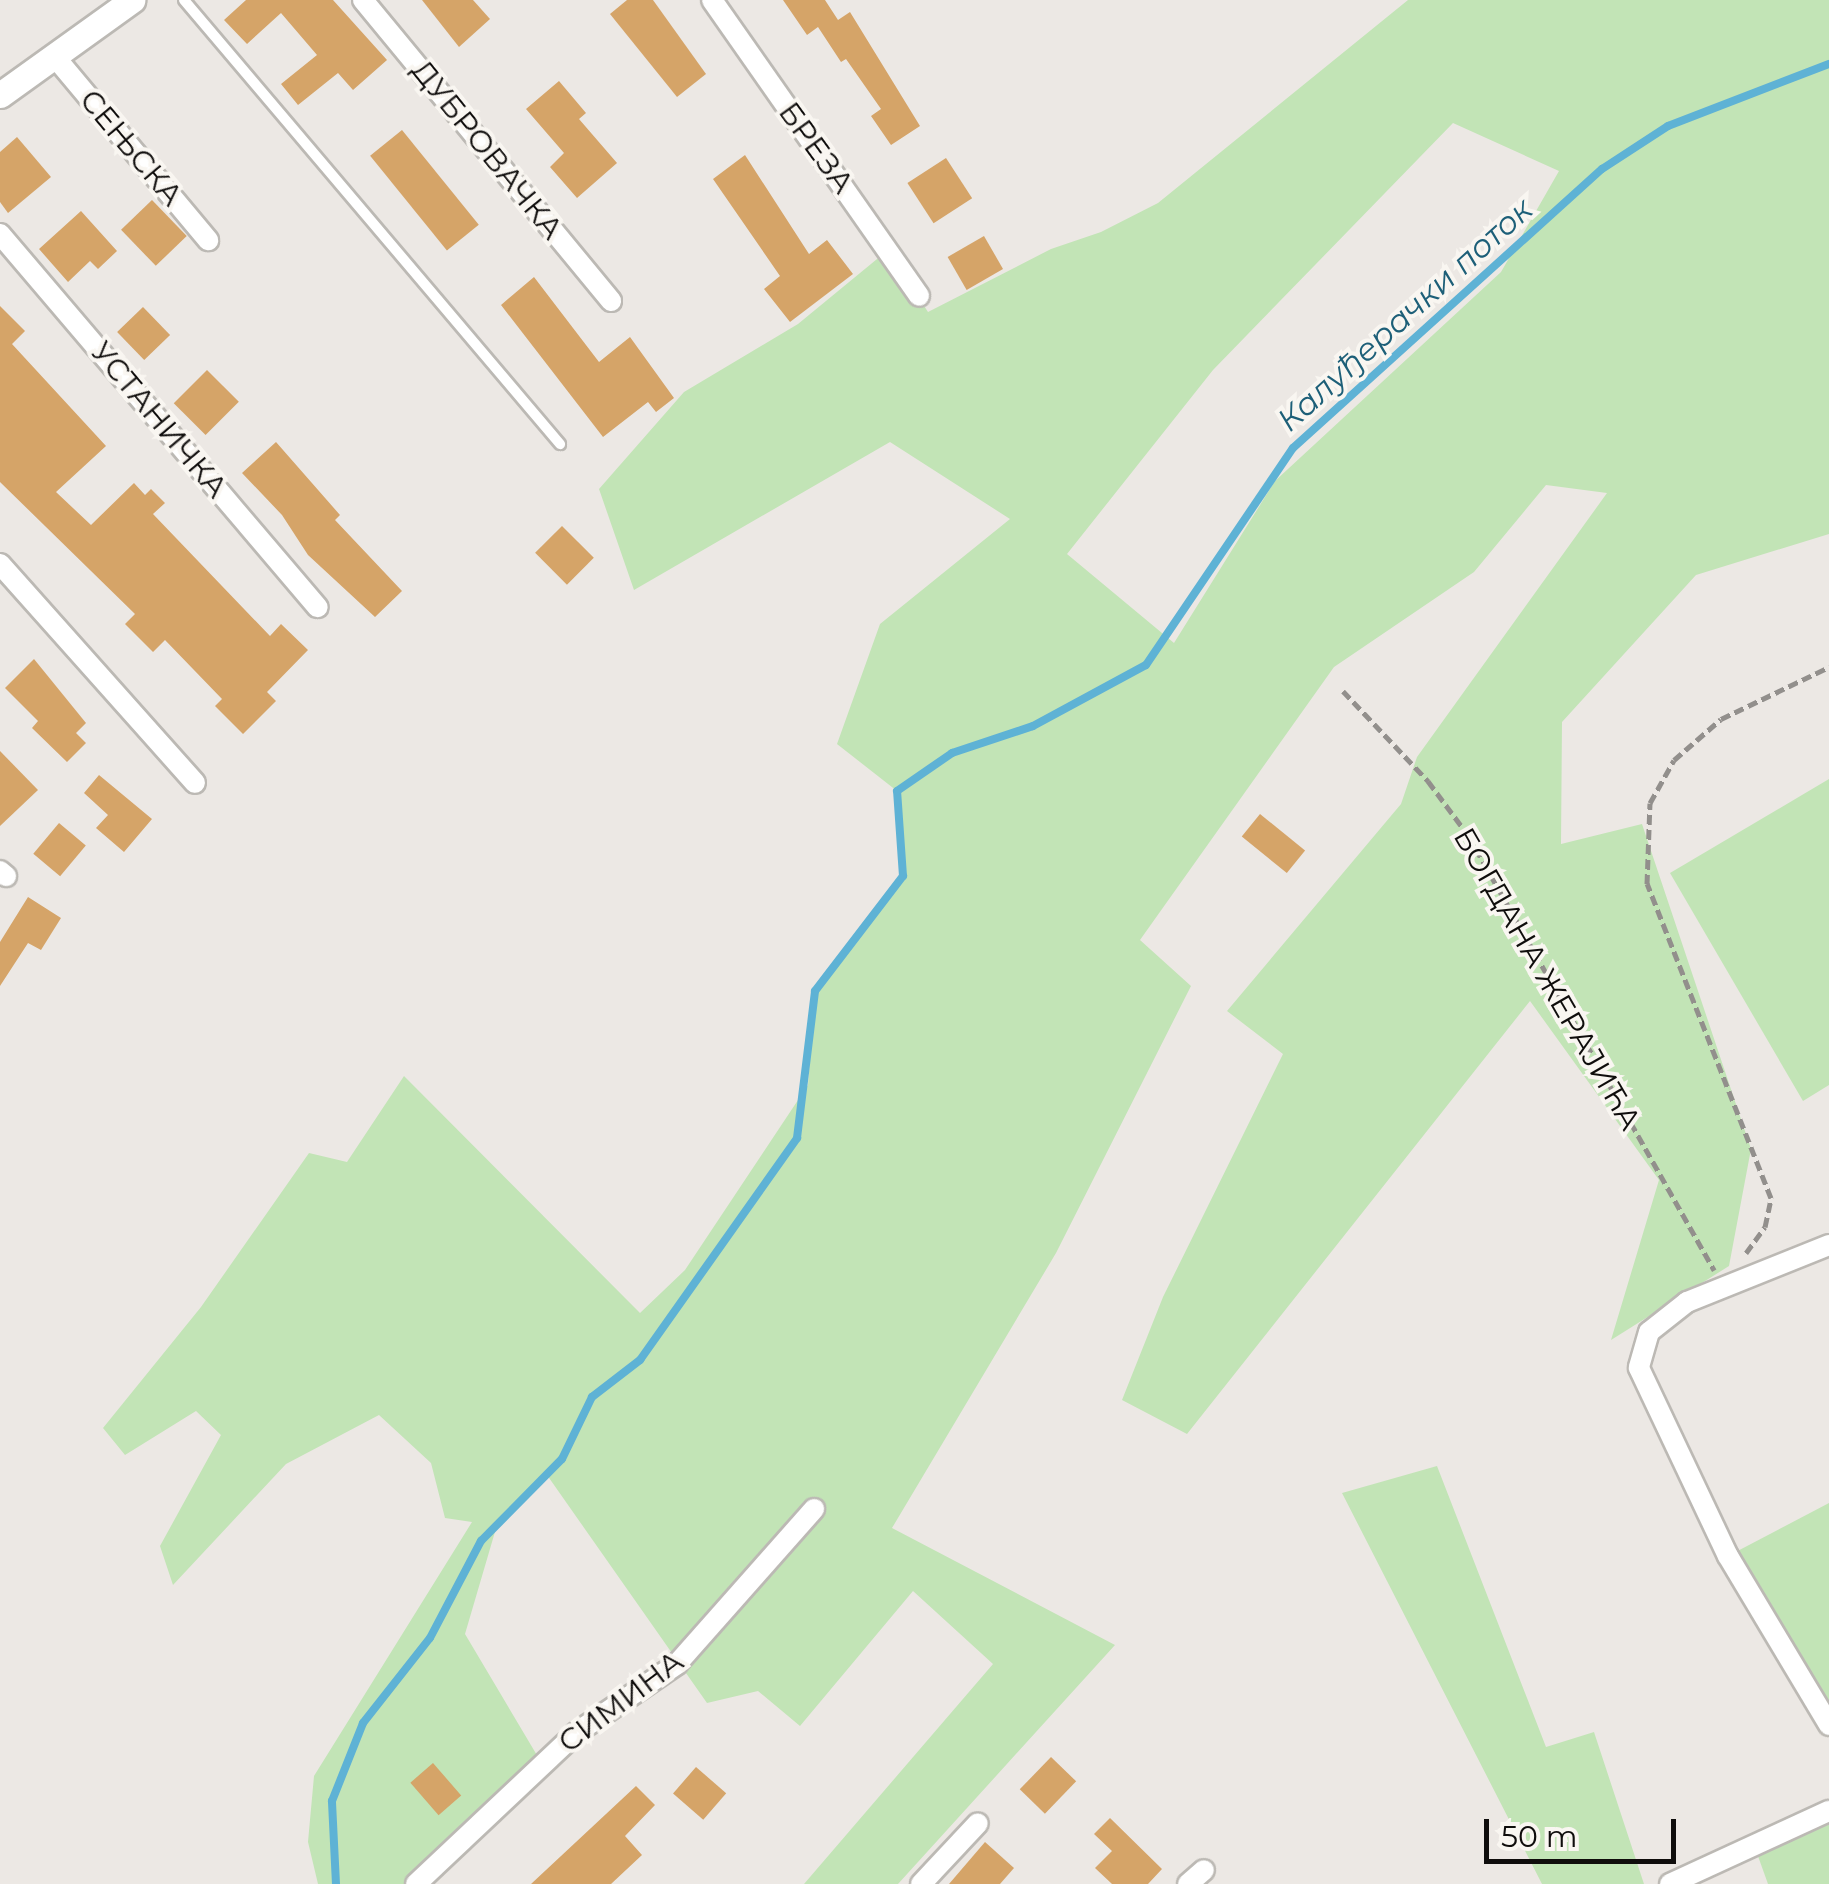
<!DOCTYPE html>
<html>
<head>
<meta charset="utf-8">
<style>
	body { margin:0 }
	#map { position:relative; width:1829px; height:1884px; overflow:hidden; background:#ece8e4; font-family:Montserrat,sans-serif }
	div>[style] { position:absolute }
	.green>* { inset:0; background:#c2e4b6 }
	.stream>* { height:8px; margin:-4px; padding:0 4px; transform-origin:4px; border-radius:4px; background:#5eb2d5 }
	.building>* { inset:0; background:#d5a468; transform-origin:0 0 }
	.path>* { height:5px; margin-top:-2.5px; transform-origin:0; background:repeating-linear-gradient(90deg,#928f8c 0 10px,transparent 0 15px) }
	.roads { filter:drop-shadow(2px 0 #bcb9b4) drop-shadow(-2px 0 #bcb9b4) drop-shadow(0 2px #bcb9b4) drop-shadow(0 -2px #bcb9b4) }
	.service>* { height:10px; margin:-5px; padding:0 5px; transform-origin:5px; border-radius:5px; background:#fff }
	.minor>* { height:20px; margin:-10px; padding:0 10px; transform-origin:10px; border-radius:10px; background:#fff }
	.tertiary>* { height:25px; margin:-12.5px; padding:0 12.5px; transform-origin:12.5px; border-radius:12.5px; background:#fff }
	span { translate:-50% -50%; white-space:nowrap; text-align:center; line-height:1.15; -webkit-text-stroke:8px #f9f6f1; paint-order:stroke }
	.street-label { font-size:30px; color:#0f0d0c }
	.water-label { font-size:32px; color:#1d5f78; font-style:italic }
	.scale { position:absolute; left:1484px; top:1819px; width:192px; height:45px; box-sizing:border-box; border:5px solid #0f0d0c; border-top:0; padding-left:12px; font-size:30px; line-height:35px; white-space:nowrap; color:#0f0d0c; -webkit-text-stroke:8px #f9f6f1; paint-order:stroke }
</style>
</head>
<body>
<div id="map">
	<div class="green">
		<i style="clip-path:polygon(evenodd,1408px 0,1829px 0,1829px 534px,1696px 575px,1562px 722px,1561px 844px,1642px 824px,1751px 1149px,1729px 1266px,1611px 1340px,1659px 1180px,1530px 1001px,1187px 1434px,1122px 1400px,1163px 1297px,1283px 1054px,1227px 1011px,1401px 804px,1417px 757px,1607px 493px,1546px 485px,1474px 572px,1334px 667px,1140px 940px,1191px 986px,1056px 1253px,892px 1528px,1115px 1645px,898px 1884px,804px 1884px,993px 1664px,913px 1591px,800px 1726px,758px 1691px,707px 1703px,547px 1475px,497px 1525px,465px 1634px,541px 1762px,420px 1884px,318px 1884px,308px 1842px,314px 1776px,472px 1522px,445px 1518px,431px 1463px,379px 1415px,286px 1464px,173px 1585px,160px 1546px,221px 1435px,196px 1411px,125px 1455px,103px 1428px,201px 1307px,309px 1153px,347px 1162px,404px 1076px,640px 1313px,685px 1270px,808px 1085px,815px 991px,903px 876px,897px 791px,837px 744px,880px 624px,1010px 519px,890px 442px,634px 590px,599px 489px,684px 392px,798px 324px,888px 250px,928px 312px,1051px 249px,1101px 232px,1158px 203px,1408px 0,1453px 123px,1559px 171px,1501px 272px,1275px 481px,1174px 643px,1067px 554px,1213px 370px,1453px 123px)"></i>
		<i style="clip-path:polygon(1829px 779px,1829px 1085px,1803px 1101px,1670px 873px)"></i>
		<i style="clip-path:polygon(1437px 1466px,1546px 1747px,1594px 1732px,1644px 1884px,1542px 1884px,1342px 1493px)"></i>
		<i style="clip-path:polygon(1829px 1503px,1829px 1725px,1728px 1556px)"></i>
		<i style="clip-path:polygon(1829px 1811px,1829px 1884px,1768px 1884px,1754px 1845px)"></i>
	</div>
	<div class="stream">
		<i style="left:336px;top:1884px;width:83px;rotate:-92.8deg"></i>
		<i style="left:332px;top:1801px;width:84px;rotate:-68.3deg"></i>
		<i style="left:363px;top:1723px;width:108px;rotate:-51.8deg"></i>
		<i style="left:430px;top:1638px;width:110px;rotate:-62.3deg"></i>
		<i style="left:481px;top:1541px;width:115px;rotate:-45.4deg"></i>
		<i style="left:562px;top:1459px;width:69px;rotate:-64.2deg"></i>
		<i style="left:592px;top:1397px;width:61px;rotate:-37.6deg"></i>
		<i style="left:640px;top:1360px;width:272px;rotate:-54.7deg"></i>
		<i style="left:797px;top:1138px;width:148px;rotate:-83deg"></i>
		<i style="left:815px;top:991px;width:145px;rotate:-52.6deg"></i>
		<i style="left:903px;top:876px;width:85px;rotate:-94deg"></i>
		<i style="left:897px;top:791px;width:67px;rotate:-34.6deg"></i>
		<i style="left:952px;top:753px;width:85px;rotate:-18.4deg"></i>
		<i style="left:1033px;top:726px;width:128px;rotate:-28.4deg"></i>
		<i style="left:1146px;top:665px;width:262px;rotate:-55.9deg"></i>
		<i style="left:1293px;top:448px;width:416px;rotate:-42.1deg"></i>
		<i style="left:1602px;top:169px;width:79px;rotate:-33.1deg"></i>
		<i style="left:1668px;top:126px;width:173px;rotate:-21.1deg"></i>
	</div>
	<div class="building">
		<i style="clip-path:polygon(246px 0,333px 0,387px 60px,353px 90px,338px 73px,298px 105px,281px 84px,317px 55px,281px 13px,247px 44px,224px 20px)"></i>
		<i style="clip-path:polygon(422px 0,473px 0,490px 19px,459px 47px)"></i>
		<i style="clip-path:polygon(627px 0,653px 0,706px 74px,677px 97px,610px 14px)"></i>
		<i style="clip-path:polygon(783px 0,825px 0,838px 20px,850px 12px,920px 126px,891px 145px,871px 116px,881px 109px,846px 59px,841px 62px,818px 27px,807px 35px)"></i>
		<i style="clip-path:polygon(559px 81px,586px 113px,579px 119px,617px 163px,577px 198px,550px 167px,564px 153px,526px 109px)"></i>
		<i style="left:402px;top:130px;width:122px;height:41px;rotate:51deg"></i>
		<i style="clip-path:polygon(17px 137px,51px 177px,8px 213px,0 202px,0 152px)"></i>
		<i style="clip-path:polygon(745px 155px,809px 254px,827px 240px,853px 274px,790px 322px,764px 289px,780px 276px,713px 179px)"></i>
		<i style="left:946px;top:158px;width:48px;height:46px;rotate:57deg"></i>
		<i style="left:152px;top:200px;width:50px;height:43px;rotate:46deg"></i>
		<i style="clip-path:polygon(81px 211px,117px 251px,98px 269px,90px 261px,68px 282px,39px 249px)"></i>
		<i style="left:984px;top:236px;width:38px;height:42px;rotate:60deg"></i>
		<i style="clip-path:polygon(534px 277px,599px 362px,630px 337px,674px 398px,656px 412px,648px 402px,603px 437px,501px 305px)"></i>
		<i style="clip-path:polygon(0 306px,25px 331px,12px 344px,106px 446px,56px 492px,91px 525px,134px 483px,145px 495px,151px 489px,165px 503px,153px 514px,270px 636px,281px 624px,308px 650px,267px 692px,276px 701px,243px 734px,215px 706px,222px 699px,165px 640px,153px 652px,125px 624px,135px 614px,0 482px)"></i>
		<i style="left:143px;top:307px;width:39px;height:36px;rotate:46deg"></i>
		<i style="left:207px;top:370px;width:45px;height:47px;rotate:45deg"></i>
		<i style="clip-path:polygon(276px 442px,340px 515px,335px 520px,402px 591px,375px 617px,308px 555px,282px 515px,242px 473px)"></i>
		<i style="left:562px;top:526px;width:45px;height:38px;rotate:45deg"></i>
		<i style="clip-path:polygon(34px 659px,86px 723px,76px 733px,86px 743px,67px 762px,32px 728px,38px 721px,5px 688px)"></i>
		<i style="clip-path:polygon(0 751px,38px 790px,0 826px)"></i>
		<i style="clip-path:polygon(99px 775px,152px 819px,124px 852px,96px 828px,108px 815px,84px 793px)"></i>
		<i style="left:1260px;top:814px;width:58px;height:29px;rotate:39deg"></i>
		<i style="left:59px;top:823px;width:35px;height:40px;rotate:40deg"></i>
		<i style="clip-path:polygon(28px 897px,61px 918px,41px 950px,28px 943px,0 986px,0 942px)"></i>
		<i style="left:1051px;top:1757px;width:35px;height:45px;rotate:44deg"></i>
		<i style="left:433px;top:1763px;width:43px;height:30px;rotate:49deg"></i>
		<i style="left:696px;top:1767px;width:40px;height:35px;rotate:41deg"></i>
		<i style="clip-path:polygon(636px 1786px,655px 1805px,625px 1836px,642px 1855px,611px 1884px,531px 1884px)"></i>
		<i style="clip-path:polygon(1110px 1818px,1162px 1869px,1148px 1884px,1112px 1884px,1095px 1868px,1112px 1851px,1094px 1834px)"></i>
		<i style="clip-path:polygon(985px 1842px,1014px 1868px,1000px 1884px,949px 1884px)"></i>
	</div>
	<div class="path">
		<i style="left:1343px;top:691px;width:124px;rotate:46.6deg"></i>
		<i style="left:1428px;top:781px;width:67px;rotate:53.5deg"></i>
		<i style="left:1468px;top:835px;width:500px;rotate:60.5deg"></i>
		<i style="left:1746px;top:1253px;width:32px;rotate:-54deg"></i>
		<i style="left:1765px;top:1227px;width:30px;rotate:-78deg"></i>
		<i style="left:1771px;top:1198px;width:338px;rotate:-111.5deg"></i>
		<i style="left:1647px;top:884px;width:81px;rotate:-87.9deg"></i>
		<i style="left:1650px;top:803px;width:49px;rotate:-60.8deg"></i>
		<i style="left:1674px;top:760px;width:62px;rotate:-41.1deg"></i>
		<i style="left:1721px;top:719px;width:120px;rotate:-25.7deg"></i>
	</div>
	<div class="roads">
		<div class="service">
			<i style="left:184px;top:0;width:582px;rotate:49.74deg"></i>
		</div>
		<div class="minor">
			<i style="left:363px;top:0;width:390px;rotate:50.5deg"></i>
			<i style="left:712px;top:0;width:361px;rotate:55deg"></i>
			<i style="left:55px;top:57px;width:239px;rotate:50.1deg"></i>
			<i style="left:0;top:234px;width:490px;rotate:49.6deg"></i>
			<i style="left:0;top:564px;width:293px;rotate:48.3deg"></i>
			<i style="left:0;top:871px;width:8px;rotate:40deg"></i>
			<i style="left:1829px;top:1245px;width:153px;rotate:158.1deg"></i>
			<i style="left:1687px;top:1302px;width:48px;rotate:141.7deg"></i>
			<i style="left:1649px;top:1332px;width:37px;rotate:106deg"></i>
			<i style="left:1639px;top:1368px;width:208px;rotate:64.7deg"></i>
			<i style="left:1728px;top:1556px;width:197px;rotate:59.1deg"></i>
			<i style="left:416px;top:1884px;width:220px;rotate:-43.3deg"></i>
			<i style="left:576px;top:1733px;width:122px;rotate:-34.3deg"></i>
			<i style="left:677px;top:1664px;width:207px;rotate:-48.5deg"></i>
			<i style="left:921px;top:1884px;width:83px;rotate:-46.9deg"></i>
			<i style="left:1188px;top:1884px;width:21px;rotate:-41deg"></i>
			<i style="left:1670px;top:1884px;width:175px;rotate:-24.7deg"></i>
		</div>
		<div class="tertiary">
			<i style="left:0;top:95px;width:163px;rotate:-35.7deg"></i>
		</div>
	</div>
	<div class="street-label">
		<span style="left:131px;top:148px;rotate:50deg">СЕЊСКА</span>
		<span style="left:816px;top:148px;rotate:54deg">БРЕЗА</span>
		<span style="left:487px;top:150px;rotate:51deg">ДУБРОВАЧКА</span>
		<span style="left:159px;top:420px;rotate:50deg">УСТАНИЧКА</span>
		<span style="left:1547px;top:979px;rotate:60deg">БОГДАНА ЖЕРАЈИЋА</span>
		<span style="left:621px;top:1702px;rotate:-37deg">СИМИНА</span>
	</div>
	<div class="water-label">
		<span style="left:1405px;top:315px;rotate:-42deg">Калуђерачки поток</span>
	</div>
	<div class="scale">50 m</div>
</div>
</body>
</html>
